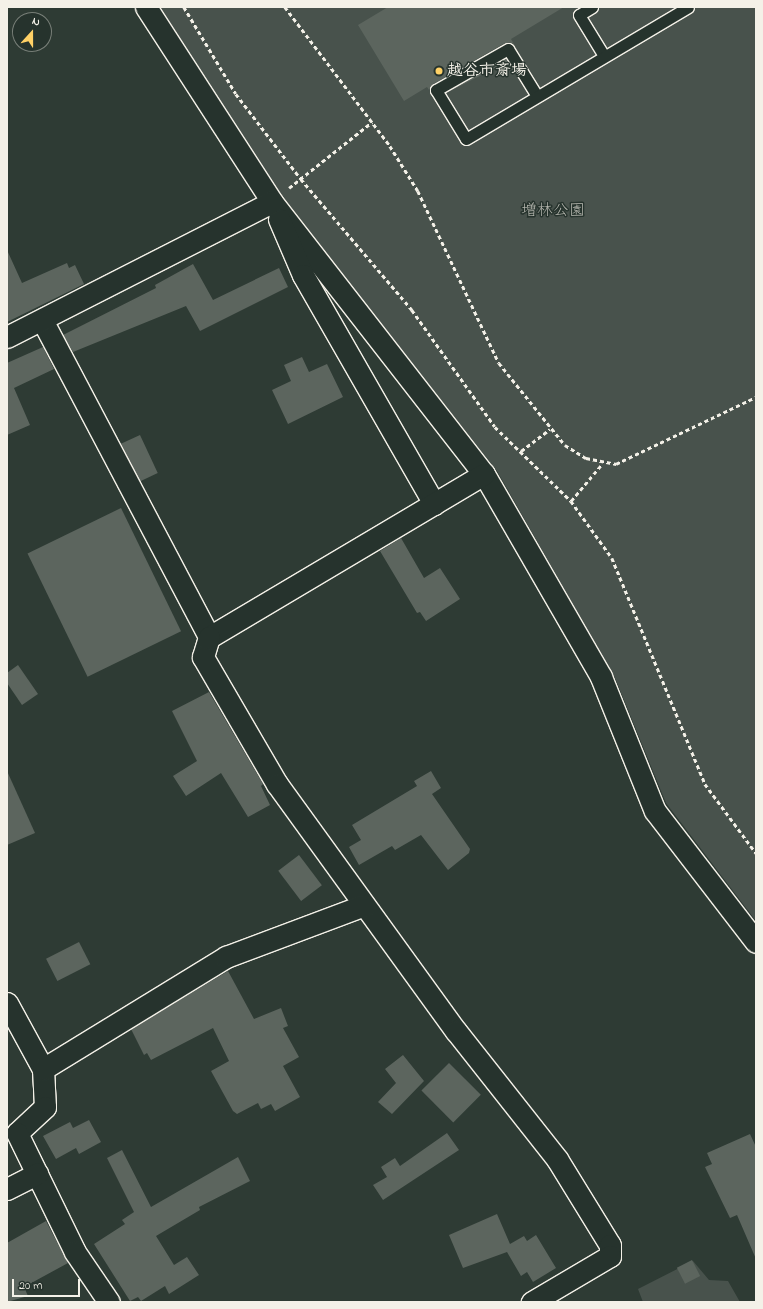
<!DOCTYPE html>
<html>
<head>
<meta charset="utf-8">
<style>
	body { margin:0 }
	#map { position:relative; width:763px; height:1309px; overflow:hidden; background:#2e3b34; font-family:"Indie Flower","Klee One",sans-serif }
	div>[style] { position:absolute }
	.green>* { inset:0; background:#48524c }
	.building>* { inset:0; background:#5c655e; transform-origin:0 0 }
	.path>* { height:2.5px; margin-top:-1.25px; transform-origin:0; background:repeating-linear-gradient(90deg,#f4f1e8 0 4px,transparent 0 7px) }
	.roads { filter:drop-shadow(1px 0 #f4f1e8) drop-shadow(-1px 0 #f4f1e8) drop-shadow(0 1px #f4f1e8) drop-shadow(0 -1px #f4f1e8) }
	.service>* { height:11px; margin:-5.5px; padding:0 5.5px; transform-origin:5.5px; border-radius:5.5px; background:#26332d }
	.minor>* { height:21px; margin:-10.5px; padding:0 10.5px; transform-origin:10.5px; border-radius:10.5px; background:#26332d }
	.dots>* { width:11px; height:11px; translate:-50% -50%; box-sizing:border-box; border:2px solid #26332d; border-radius:50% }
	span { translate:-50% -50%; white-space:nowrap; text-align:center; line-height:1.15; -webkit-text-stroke:3px #26332d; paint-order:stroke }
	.poi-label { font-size:16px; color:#f4f1e8; font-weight:700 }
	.left { translate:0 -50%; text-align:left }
	.park-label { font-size:16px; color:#b8b9b1 }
	.frame { position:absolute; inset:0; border:8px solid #f4f1e8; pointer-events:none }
	.north { position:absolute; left:12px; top:12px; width:40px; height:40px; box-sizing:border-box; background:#26332d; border:1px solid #787f78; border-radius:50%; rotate:21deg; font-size:11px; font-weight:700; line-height:16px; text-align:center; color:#f4f1e8 }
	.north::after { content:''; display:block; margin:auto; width:14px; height:18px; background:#ffd166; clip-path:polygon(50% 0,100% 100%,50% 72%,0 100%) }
	.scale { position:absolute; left:12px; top:1279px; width:68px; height:18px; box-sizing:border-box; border:2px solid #f4f1e8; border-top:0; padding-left:5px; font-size:12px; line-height:14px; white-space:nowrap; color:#f4f1e8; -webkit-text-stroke:3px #26332d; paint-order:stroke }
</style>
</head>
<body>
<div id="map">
	<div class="green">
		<i style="clip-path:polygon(159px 7px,756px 7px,756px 921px,666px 803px,615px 678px,497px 471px,286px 203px)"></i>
		<i style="clip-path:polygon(693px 1261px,709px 1280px,728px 1281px,740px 1302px,643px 1302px,638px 1289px)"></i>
	</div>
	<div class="building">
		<i style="clip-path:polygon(388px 7px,564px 7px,511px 39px,520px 55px,512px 43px,505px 43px,433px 84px,429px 90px,427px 87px,404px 101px,358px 25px)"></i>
		<i style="left:506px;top:58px;width:4px;height:69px;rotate:63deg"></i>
		<i style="clip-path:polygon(7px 250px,22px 283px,67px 263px,69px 268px,75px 265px,84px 284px,7px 322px)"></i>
		<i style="clip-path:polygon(193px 264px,213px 300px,279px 268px,288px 287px,200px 331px,186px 306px,73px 352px,63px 335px,156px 288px,155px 285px)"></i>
		<i style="clip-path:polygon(43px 347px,54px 369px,14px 388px,30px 425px,7px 435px,7px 363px)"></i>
		<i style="clip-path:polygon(302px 357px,309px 372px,327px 364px,343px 397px,288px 424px,272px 390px,291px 381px,284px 365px)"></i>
		<i style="left:140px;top:435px;width:42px;height:21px;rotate:65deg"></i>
		<i style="left:121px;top:508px;width:137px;height:104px;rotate:64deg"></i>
		<i style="clip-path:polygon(401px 538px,424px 578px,440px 568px,460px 599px,426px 621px,420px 612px,417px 613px,380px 551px)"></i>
		<i style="clip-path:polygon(18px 665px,38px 694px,22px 705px,7px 683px,7px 673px)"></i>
		<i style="clip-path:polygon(209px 692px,263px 784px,261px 786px,270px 805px,248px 817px,221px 773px,186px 796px,173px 776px,197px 761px,172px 711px)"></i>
		<i style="clip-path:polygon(7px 771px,35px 833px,7px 845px)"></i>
		<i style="clip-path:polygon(431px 771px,441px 788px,432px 794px,470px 849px,469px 853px,448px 870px,421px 835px,395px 850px,392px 846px,359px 865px,349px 847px,361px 840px,352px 825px,417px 786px,414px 781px)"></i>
		<i style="left:299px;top:855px;width:38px;height:26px;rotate:53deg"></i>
		<i style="left:79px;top:942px;width:25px;height:37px;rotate:63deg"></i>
		<i style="clip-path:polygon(228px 971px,254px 1019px,281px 1008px,288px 1026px,283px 1028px,299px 1057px,283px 1066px,300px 1097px,275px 1111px,271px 1104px,261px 1109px,258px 1103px,237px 1114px,233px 1111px,211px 1071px,229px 1061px,213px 1028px,151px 1060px,147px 1053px,144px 1055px,131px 1029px)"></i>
		<i style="clip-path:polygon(403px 1055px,424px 1081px,392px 1114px,378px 1102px,396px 1083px,385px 1069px)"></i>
		<i style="left:449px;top:1063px;width:45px;height:39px;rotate:45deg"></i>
		<i style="clip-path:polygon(89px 1120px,101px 1142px,79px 1154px,76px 1148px,56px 1159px,43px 1136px,70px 1122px,73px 1128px)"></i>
		<i style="clip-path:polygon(447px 1133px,459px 1150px,383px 1200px,373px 1185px,387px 1177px,381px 1167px,395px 1158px,400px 1166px)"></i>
		<i style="clip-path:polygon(750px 1134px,756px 1147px,756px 1259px,737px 1215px,730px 1218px,705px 1167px,712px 1164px,707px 1153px)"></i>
		<i style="clip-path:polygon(122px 1150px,151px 1207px,238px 1157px,250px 1181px,199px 1207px,200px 1210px,156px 1236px,174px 1265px,187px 1257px,199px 1275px,169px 1294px,165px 1286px,141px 1301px,138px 1297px,130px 1301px,94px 1244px,125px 1224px,122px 1220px,134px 1212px,107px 1158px)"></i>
		<i style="clip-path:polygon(497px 1214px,510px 1244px,524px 1236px,527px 1241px,536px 1235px,556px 1268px,533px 1282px,527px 1272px,521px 1276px,507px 1252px,463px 1268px,449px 1235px)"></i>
		<i style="clip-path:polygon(46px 1221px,68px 1263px,24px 1287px,28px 1296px,7px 1302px,7px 1243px)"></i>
		<i style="left:692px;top:1260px;width:18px;height:17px;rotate:63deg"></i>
	</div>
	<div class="path">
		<i style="left:184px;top:7px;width:101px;rotate:59.1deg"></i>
		<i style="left:236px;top:94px;width:107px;rotate:52.6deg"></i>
		<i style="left:301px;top:179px;width:172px;rotate:49.7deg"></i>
		<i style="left:412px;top:310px;width:143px;rotate:54.6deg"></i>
		<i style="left:495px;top:427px;width:106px;rotate:44.2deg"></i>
		<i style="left:571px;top:501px;width:48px;rotate:-50deg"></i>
		<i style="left:285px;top:7px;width:174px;rotate:52.9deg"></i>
		<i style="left:390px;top:146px;width:53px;rotate:58.1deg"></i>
		<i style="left:418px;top:191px;width:190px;rotate:64.8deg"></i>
		<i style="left:499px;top:363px;width:105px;rotate:51.2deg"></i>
		<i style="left:565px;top:445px;width:25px;rotate:32deg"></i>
		<i style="left:586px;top:458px;width:31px;rotate:11deg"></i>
		<i style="left:616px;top:464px;width:155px;rotate:-25.6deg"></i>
		<i style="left:289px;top:188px;width:106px;rotate:-38.5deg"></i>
		<i style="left:521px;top:451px;width:36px;rotate:-37deg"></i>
		<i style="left:571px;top:501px;width:70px;rotate:54.3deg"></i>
		<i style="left:612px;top:558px;width:244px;rotate:67.6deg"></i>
		<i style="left:705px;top:784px;width:86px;rotate:53.5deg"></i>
	</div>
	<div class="roads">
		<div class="service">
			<i style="left:592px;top:7px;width:15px;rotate:148deg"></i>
			<i style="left:579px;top:15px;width:48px;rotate:58.6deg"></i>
			<i style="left:537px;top:96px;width:55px;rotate:-121.7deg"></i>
			<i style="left:508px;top:49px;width:83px;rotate:150.3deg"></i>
			<i style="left:436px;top:90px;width:57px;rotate:58.5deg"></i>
			<i style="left:466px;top:139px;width:258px;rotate:-30.7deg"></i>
		</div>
		<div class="minor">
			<i style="left:146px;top:7px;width:232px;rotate:57.1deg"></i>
			<i style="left:272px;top:202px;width:345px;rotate:52.1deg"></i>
			<i style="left:484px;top:474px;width:234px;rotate:60deg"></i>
			<i style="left:601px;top:677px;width:144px;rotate:68.1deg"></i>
			<i style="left:655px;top:811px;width:165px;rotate:52.4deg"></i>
			<i style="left:279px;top:219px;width:61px;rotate:66.8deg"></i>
			<i style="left:303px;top:275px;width:264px;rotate:60.2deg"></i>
			<i style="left:42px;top:320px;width:358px;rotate:62.2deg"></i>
			<i style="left:7px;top:337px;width:297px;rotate:-27deg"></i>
			<i style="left:484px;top:474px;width:320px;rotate:149.3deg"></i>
			<i style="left:209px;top:637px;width:21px;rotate:107deg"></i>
			<i style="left:203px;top:657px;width:147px;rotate:59.8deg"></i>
			<i style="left:277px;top:784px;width:305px;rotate:54.1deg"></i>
			<i style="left:456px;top:1031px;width:163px;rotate:51.7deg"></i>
			<i style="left:557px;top:1159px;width:101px;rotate:58.4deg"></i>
			<i style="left:610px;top:1245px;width:11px;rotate:90deg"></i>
			<i style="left:610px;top:1256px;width:91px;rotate:149.5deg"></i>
			<i style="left:7px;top:1003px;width:75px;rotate:61.4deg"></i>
			<i style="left:43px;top:1069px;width:38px;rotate:87deg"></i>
			<i style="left:45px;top:1107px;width:38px;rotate:137deg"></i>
			<i style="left:17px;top:1133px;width:132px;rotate:64deg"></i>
			<i style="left:75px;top:1252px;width:60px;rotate:55.8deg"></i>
			<i style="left:43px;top:1069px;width:215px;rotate:-31.5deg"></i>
			<i style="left:226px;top:957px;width:147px;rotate:-20.6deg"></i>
			<i style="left:7px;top:1189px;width:34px;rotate:-27deg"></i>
		</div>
	</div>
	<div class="dots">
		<i style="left:439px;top:71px;background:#ffd166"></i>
	</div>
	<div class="poi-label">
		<span class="left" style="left:447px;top:71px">越谷市斎場</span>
	</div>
	<div class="park-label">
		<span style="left:553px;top:211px">増林公園</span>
	</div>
	<div class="frame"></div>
	<div class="north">N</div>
	<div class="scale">20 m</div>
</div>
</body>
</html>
